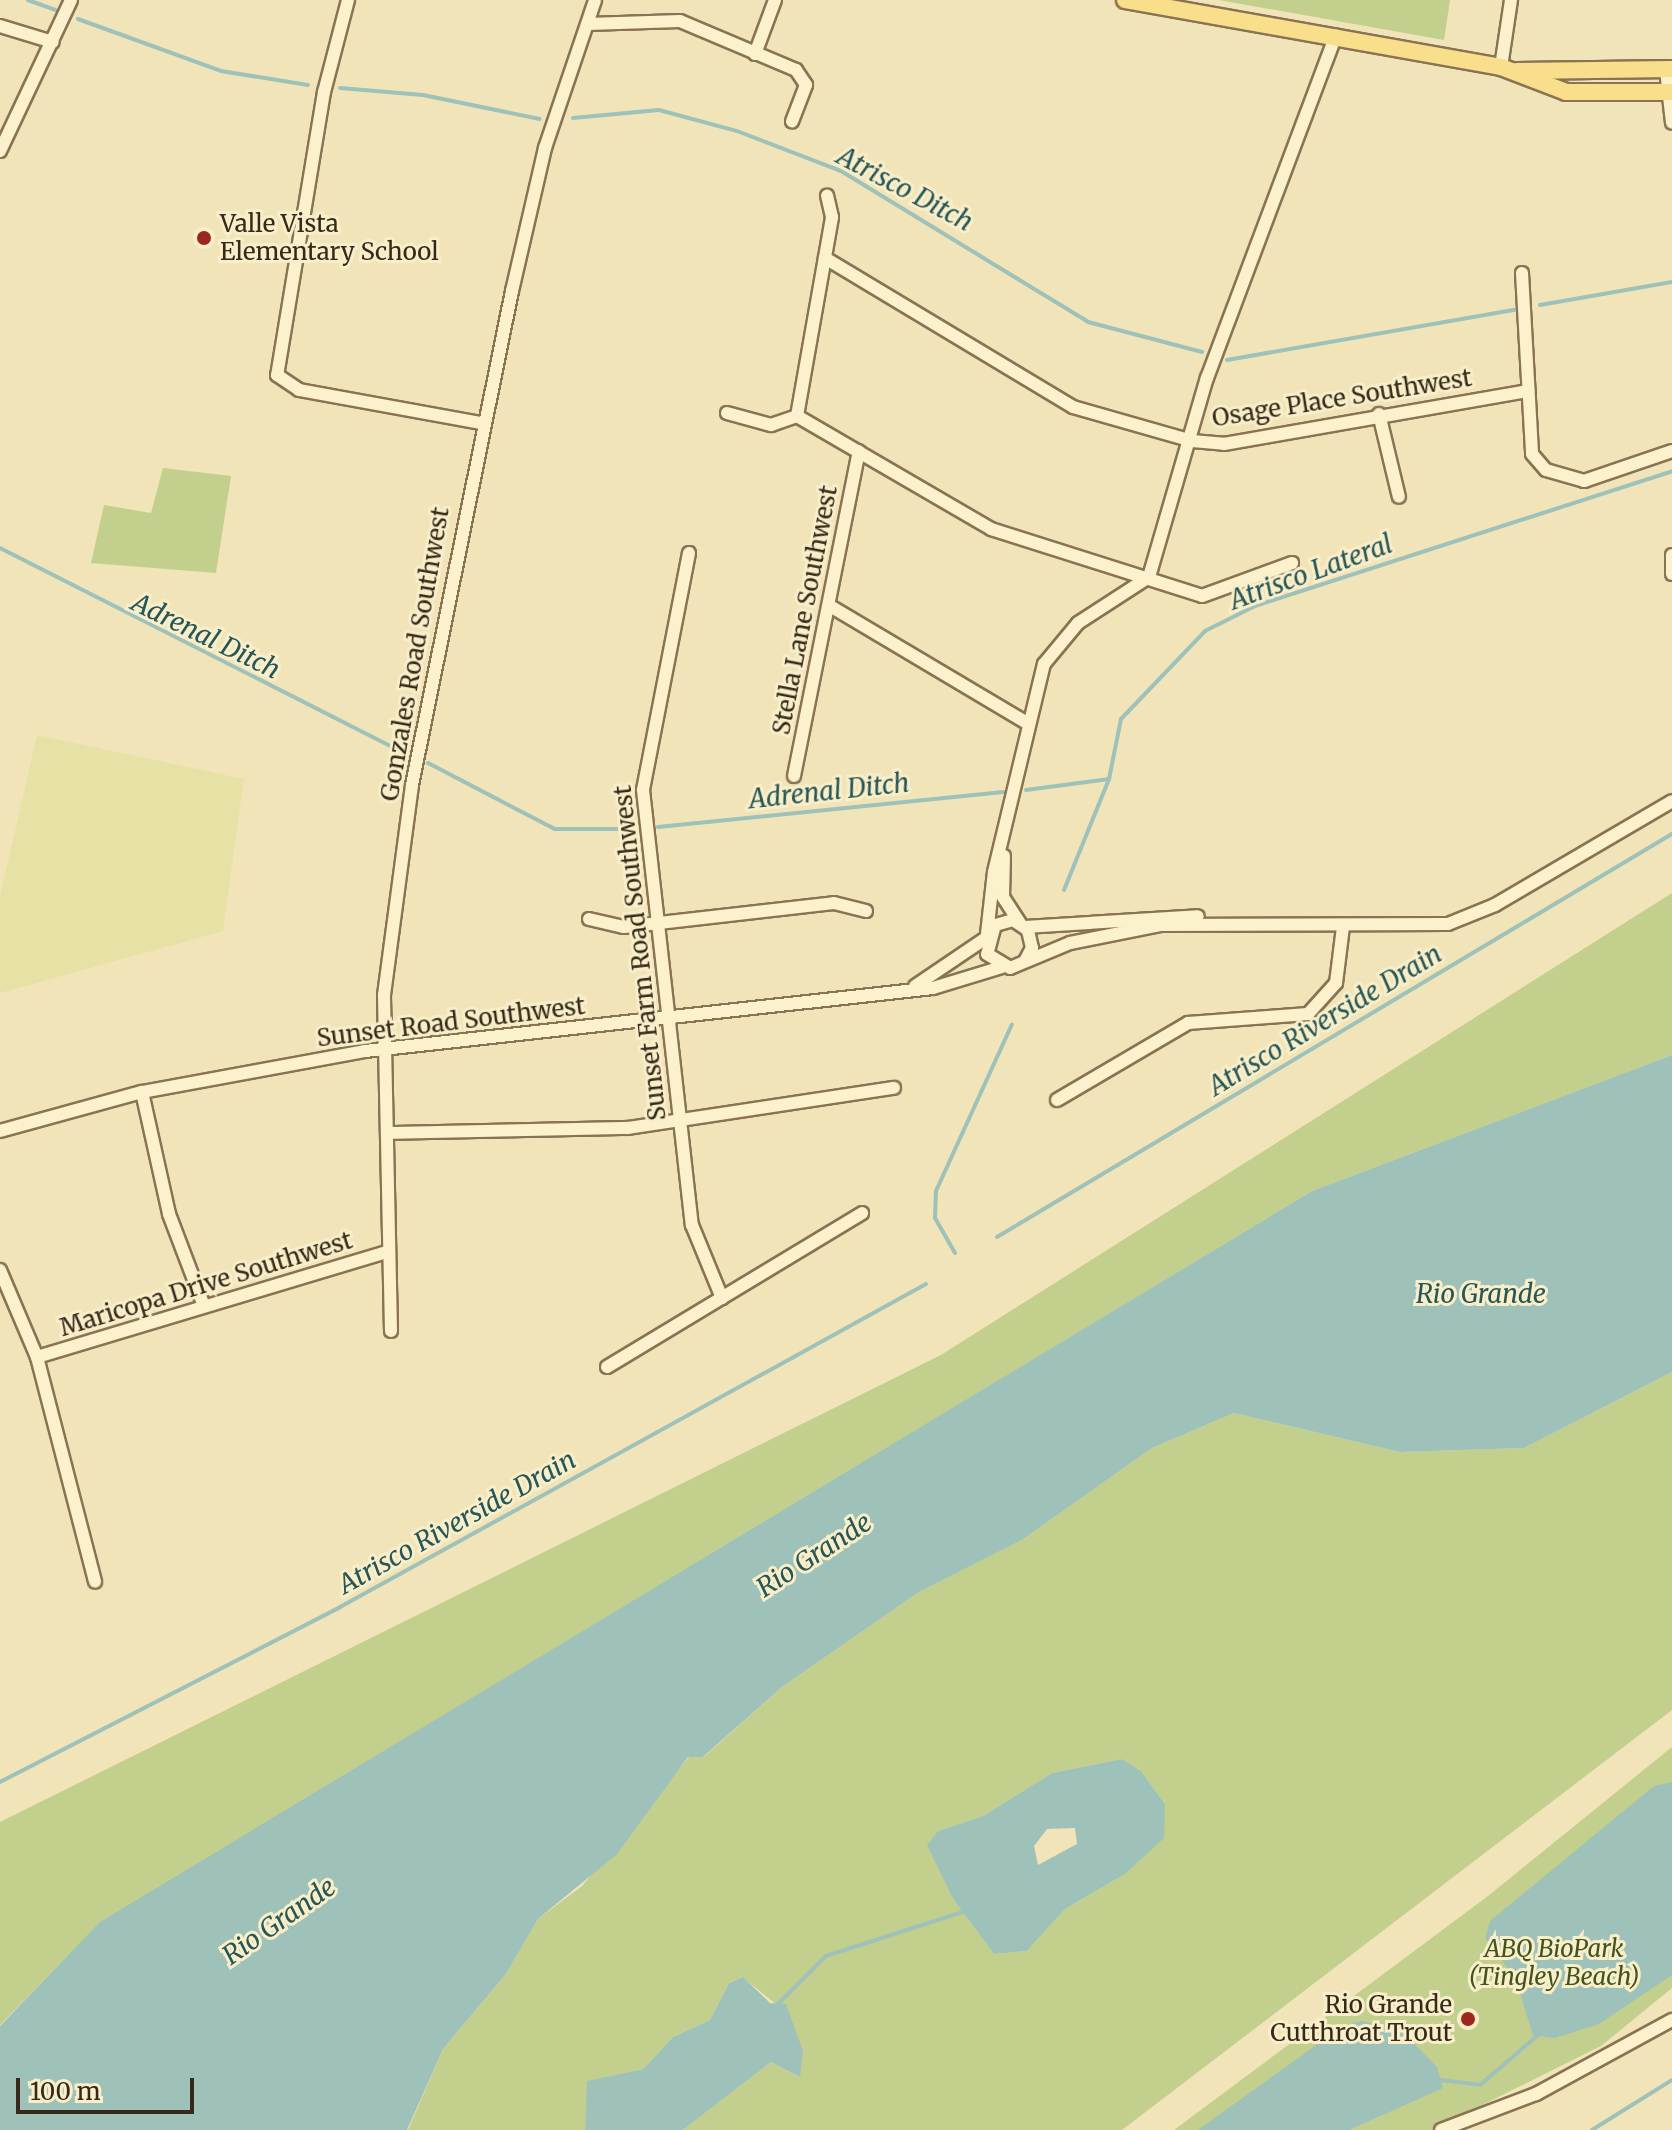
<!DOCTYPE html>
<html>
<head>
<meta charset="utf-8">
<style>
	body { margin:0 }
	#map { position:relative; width:1672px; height:2130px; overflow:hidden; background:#f1e4b9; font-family:Merriweather,serif }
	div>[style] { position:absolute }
	.farmland>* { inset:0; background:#e7e1a6 }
	.green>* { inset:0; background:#c2cf8d }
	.water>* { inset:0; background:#9ec1b9 }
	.stream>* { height:4px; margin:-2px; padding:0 2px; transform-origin:2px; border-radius:2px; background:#9ec1b9 }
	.roads { filter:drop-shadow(2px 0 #887353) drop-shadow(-2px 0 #887353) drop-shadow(0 2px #887353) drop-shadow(0 -2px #887353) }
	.minor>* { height:12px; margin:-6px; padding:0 6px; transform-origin:6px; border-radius:6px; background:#fbf1cc }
	.major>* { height:16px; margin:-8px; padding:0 8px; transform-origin:8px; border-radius:8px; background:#f9df8c }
	.dots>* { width:22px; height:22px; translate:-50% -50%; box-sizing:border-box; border:4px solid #f8eec9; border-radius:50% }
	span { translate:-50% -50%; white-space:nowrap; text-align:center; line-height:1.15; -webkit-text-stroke:6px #f8eec9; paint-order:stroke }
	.poi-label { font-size:24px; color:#362919 }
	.left { translate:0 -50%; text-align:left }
	.right { translate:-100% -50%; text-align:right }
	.street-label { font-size:24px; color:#362919 }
	.park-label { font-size:24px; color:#42541e; font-style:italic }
	.water-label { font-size:26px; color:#275657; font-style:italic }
	.scale { position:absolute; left:16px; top:2078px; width:178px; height:36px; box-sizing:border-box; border:4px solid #362919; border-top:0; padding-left:10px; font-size:24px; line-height:28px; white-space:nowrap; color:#362919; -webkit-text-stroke:6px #f8eec9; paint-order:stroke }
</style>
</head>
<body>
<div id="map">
	<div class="farmland">
		<i style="clip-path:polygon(37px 735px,244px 779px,223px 931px,0 993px,0 896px)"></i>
	</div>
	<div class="green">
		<i style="clip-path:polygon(1219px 0,1450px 0,1444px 40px)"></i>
		<i style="clip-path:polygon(163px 468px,231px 476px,216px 573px,91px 563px,104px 505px,151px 513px)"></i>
		<i style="clip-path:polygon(1672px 893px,1672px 1055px,1312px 1191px,101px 1922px,0 2025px,0 1822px,941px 1355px)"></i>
		<i style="clip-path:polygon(evenodd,1672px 1372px,1672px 1710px,1122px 2130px,683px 2130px,771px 2062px,800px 2077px,777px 2005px,742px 1977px,729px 1983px,710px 2020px,673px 2037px,643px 2069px,588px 2081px,585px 2130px,408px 2130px,443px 2049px,506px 1974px,538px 1919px,582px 1886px,689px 1757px,704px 1757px,782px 1687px,919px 1592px,1022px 1540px,1152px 1448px,1234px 1413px,1400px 1452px,1524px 1448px,1672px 1372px,1122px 1759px,1139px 1769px,1165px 1804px,1125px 1874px,1065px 1909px,1027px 1951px,994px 1954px,953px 1899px,928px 1845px,938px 1831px,983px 1816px,1052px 1773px,1122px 1759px)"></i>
		<i style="clip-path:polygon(1672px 1747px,1672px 1988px,1601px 2046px,1432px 2130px,1174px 2130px,1488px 1896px)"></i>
	</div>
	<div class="water">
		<i style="clip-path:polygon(1672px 1055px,1672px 1372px,1524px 1448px,1400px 1452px,1234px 1413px,1152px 1448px,1022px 1540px,919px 1592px,782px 1687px,703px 1757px,688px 1757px,617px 1854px,538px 1919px,506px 1974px,443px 2049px,407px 2130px,0 2130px,0 2026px,100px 1922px,1312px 1191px)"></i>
		<i style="clip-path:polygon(evenodd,1122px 1759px,1140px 1770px,1165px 1804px,1164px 1838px,1125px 1874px,1065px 1909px,1027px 1951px,994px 1954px,953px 1899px,927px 1845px,938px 1831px,983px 1816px,1052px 1773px,1122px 1759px,1075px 1828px,1077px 1844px,1038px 1865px,1034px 1846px,1047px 1829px,1075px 1828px)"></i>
		<i style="clip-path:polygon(1672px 1782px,1672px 1975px,1599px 2024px,1555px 2038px,1533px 2035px,1515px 1978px,1485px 1938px,1490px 1921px,1654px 1786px)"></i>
		<i style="clip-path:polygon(743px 1977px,770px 2003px,786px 2004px,803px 2051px,800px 2077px,771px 2062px,683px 2130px,585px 2130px,587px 2081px,643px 2069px,673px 2037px,710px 2020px,729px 1983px)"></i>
		<i style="clip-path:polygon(1362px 2021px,1402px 2031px,1437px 2067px,1443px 2088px,1349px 2130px,1198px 2130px,1343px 2026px)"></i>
	</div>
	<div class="stream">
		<i style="left:28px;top:0;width:29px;rotate:20deg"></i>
		<i style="left:78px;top:19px;width:152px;rotate:20deg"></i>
		<i style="left:221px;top:71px;width:88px;rotate:9.1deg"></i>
		<i style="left:340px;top:88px;width:83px;rotate:4.8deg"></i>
		<i style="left:423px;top:95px;width:119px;rotate:11.6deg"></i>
		<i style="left:573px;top:118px;width:86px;rotate:-5.3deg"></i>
		<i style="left:659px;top:110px;width:81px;rotate:15.1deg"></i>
		<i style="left:737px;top:131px;width:111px;rotate:21deg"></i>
		<i style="left:841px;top:171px;width:289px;rotate:31.4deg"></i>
		<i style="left:1088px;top:322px;width:118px;rotate:14.7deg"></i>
		<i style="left:1540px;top:305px;width:134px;rotate:-9.9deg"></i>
		<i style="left:1227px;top:360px;width:295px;rotate:-9.9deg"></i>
		<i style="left:0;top:548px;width:447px;rotate:26.9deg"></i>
		<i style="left:428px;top:763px;width:143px;rotate:27.5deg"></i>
		<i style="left:555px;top:829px;width:79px"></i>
		<i style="left:1026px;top:790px;width:84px;rotate:-7.5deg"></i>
		<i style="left:658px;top:827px;width:347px;rotate:-5.8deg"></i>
		<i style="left:1064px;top:890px;width:120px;rotate:-67.9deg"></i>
		<i style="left:1109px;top:779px;width:61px;rotate:-78.7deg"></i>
		<i style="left:1121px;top:719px;width:122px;rotate:-46.3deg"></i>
		<i style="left:1205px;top:631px;width:56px;rotate:-26.6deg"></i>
		<i style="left:1255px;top:606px;width:438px;rotate:-17.9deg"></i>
		<i style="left:997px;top:1237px;width:786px;rotate:-30.84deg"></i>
		<i style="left:955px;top:1253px;width:40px;rotate:-119.7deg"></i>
		<i style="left:935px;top:1218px;width:27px;rotate:-88deg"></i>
		<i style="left:936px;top:1191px;width:183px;rotate:-65.5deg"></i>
		<i style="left:0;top:1782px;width:382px;rotate:-27.2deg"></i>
		<i style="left:340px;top:1607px;width:669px;rotate:-28.86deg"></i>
		<i style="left:777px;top:2005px;width:69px;rotate:-45deg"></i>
		<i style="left:826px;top:1956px;width:143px;rotate:-17.9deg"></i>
		<i style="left:1441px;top:2080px;width:39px;rotate:7deg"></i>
		<i style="left:1480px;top:2085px;width:77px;rotate:-40.8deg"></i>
		<i style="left:1592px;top:2130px;width:94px;rotate:-32deg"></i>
	</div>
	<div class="roads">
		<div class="minor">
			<i style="left:348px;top:0;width:95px;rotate:104.6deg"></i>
			<i style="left:324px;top:92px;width:287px;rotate:99.4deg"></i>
			<i style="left:277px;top:375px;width:27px;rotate:34deg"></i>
			<i style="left:299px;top:390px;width:185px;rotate:10.3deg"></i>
			<i style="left:588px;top:24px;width:92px;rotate:-1.9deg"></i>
			<i style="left:680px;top:21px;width:126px;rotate:22.9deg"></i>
			<i style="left:796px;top:70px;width:18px;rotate:56deg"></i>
			<i style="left:806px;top:85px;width:39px;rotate:111deg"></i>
			<i style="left:0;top:26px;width:55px;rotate:16.8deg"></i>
			<i style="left:755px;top:54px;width:58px;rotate:-69.7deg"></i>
			<i style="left:1501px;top:67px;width:68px;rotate:-81.5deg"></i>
			<i style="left:1666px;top:70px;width:53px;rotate:83.5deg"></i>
			<i style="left:0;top:151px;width:167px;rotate:-64.8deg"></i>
			<i style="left:825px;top:258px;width:289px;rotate:31deg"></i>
			<i style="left:1073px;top:407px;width:124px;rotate:15.9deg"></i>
			<i style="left:1192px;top:441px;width:32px;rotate:5deg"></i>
			<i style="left:1224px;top:444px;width:309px;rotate:-9.9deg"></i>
			<i style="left:1522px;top:273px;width:181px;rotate:86.8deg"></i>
			<i style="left:1532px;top:454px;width:21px;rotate:49deg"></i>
			<i style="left:1546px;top:470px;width:40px;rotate:16deg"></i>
			<i style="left:1584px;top:481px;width:93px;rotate:-18.8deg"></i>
			<i style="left:727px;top:413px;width:46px;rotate:15.3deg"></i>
			<i style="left:771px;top:425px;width:28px;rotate:-19deg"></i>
			<i style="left:797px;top:416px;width:225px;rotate:30.2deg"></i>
			<i style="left:991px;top:529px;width:221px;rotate:17.6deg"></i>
			<i style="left:1202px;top:596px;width:96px;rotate:-20.1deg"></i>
			<i style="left:1379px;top:414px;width:85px;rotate:76.5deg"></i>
			<i style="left:797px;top:416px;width:202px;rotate:-80deg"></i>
			<i style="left:832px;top:217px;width:22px;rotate:-103deg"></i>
			<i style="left:689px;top:553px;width:241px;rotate:101deg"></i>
			<i style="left:643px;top:790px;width:438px;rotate:83.6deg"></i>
			<i style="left:692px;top:1225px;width:79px;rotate:67.7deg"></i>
			<i style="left:1672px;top:555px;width:19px;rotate:90deg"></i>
			<i style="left:830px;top:606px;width:229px;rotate:30.7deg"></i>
			<i style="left:794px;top:776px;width:331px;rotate:-78.7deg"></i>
			<i style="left:1004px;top:856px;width:41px;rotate:91.4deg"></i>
			<i style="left:1003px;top:897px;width:31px;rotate:57deg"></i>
			<i style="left:589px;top:919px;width:36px;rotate:13deg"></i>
			<i style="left:624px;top:927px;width:211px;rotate:-6.5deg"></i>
			<i style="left:834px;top:903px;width:33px;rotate:14deg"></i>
			<i style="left:1025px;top:927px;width:173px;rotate:-3.6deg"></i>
			<i style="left:987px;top:934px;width:62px;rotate:-83.6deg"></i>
			<i style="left:994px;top:872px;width:214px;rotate:-76.5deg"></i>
			<i style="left:1044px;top:664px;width:53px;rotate:-50.3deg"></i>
			<i style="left:1078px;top:623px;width:85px;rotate:-32.9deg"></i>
			<i style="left:1149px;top:577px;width:207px;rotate:-73.8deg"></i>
			<i style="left:1207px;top:378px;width:366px;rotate:-69.4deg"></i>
			<i style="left:1025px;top:961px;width:15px;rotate:-62deg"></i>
			<i style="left:1032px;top:948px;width:18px;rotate:-103deg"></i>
			<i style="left:1028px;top:930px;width:18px;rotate:-146deg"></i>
			<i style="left:1013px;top:920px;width:19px;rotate:164deg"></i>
			<i style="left:995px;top:925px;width:30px;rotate:105deg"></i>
			<i style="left:987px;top:954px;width:27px;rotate:31deg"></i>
			<i style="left:1010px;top:968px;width:65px;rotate:-22.6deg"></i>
			<i style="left:1070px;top:943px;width:93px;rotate:-11.2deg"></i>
			<i style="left:1161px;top:925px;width:287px;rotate:-0.2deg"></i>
			<i style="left:1448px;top:924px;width:51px;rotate:-22deg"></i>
			<i style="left:1495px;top:905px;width:205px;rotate:-30.4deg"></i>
			<i style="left:915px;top:986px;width:86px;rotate:-34.1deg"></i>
			<i style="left:142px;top:1092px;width:125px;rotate:77.5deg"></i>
			<i style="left:169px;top:1214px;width:98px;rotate:69.2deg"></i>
			<i style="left:1057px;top:1100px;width:152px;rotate:-30.4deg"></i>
			<i style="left:1188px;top:1023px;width:120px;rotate:-4.3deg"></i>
			<i style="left:1308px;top:1014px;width:42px;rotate:-47.9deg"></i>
			<i style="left:1336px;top:983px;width:56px;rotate:-82.9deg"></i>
			<i style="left:0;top:1131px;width:147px;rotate:-15.4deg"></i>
			<i style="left:142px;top:1092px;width:227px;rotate:-10.4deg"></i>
			<i style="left:365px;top:1051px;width:571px;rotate:-6.33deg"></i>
			<i style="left:933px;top:988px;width:72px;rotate:-16.9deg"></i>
			<i style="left:388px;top:1133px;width:240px;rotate:-1.2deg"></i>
			<i style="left:628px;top:1128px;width:269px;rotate:-8.6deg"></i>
			<i style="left:0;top:1270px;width:95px;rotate:67deg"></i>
			<i style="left:37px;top:1357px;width:232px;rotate:75.5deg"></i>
			<i style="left:391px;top:1331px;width:336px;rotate:-91.2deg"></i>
			<i style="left:384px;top:995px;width:212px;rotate:-82.4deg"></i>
			<i style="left:412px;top:785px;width:504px;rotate:-78.56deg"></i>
			<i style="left:512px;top:291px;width:147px;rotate:-77deg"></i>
			<i style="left:545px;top:148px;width:156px;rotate:-71.3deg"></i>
			<i style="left:37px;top:1357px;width:366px;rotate:-16.7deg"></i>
			<i style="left:607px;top:1367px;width:298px;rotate:-31.1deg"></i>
			<i style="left:1441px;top:2130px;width:102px;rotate:-20.8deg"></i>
			<i style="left:1536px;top:2094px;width:155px;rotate:-28.6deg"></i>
		</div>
		<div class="major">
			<i style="left:1125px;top:0;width:382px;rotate:10.1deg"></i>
			<i style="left:1501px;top:67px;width:70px;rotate:21deg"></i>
			<i style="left:1566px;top:92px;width:106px"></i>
			<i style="left:1517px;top:71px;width:155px;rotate:-0.7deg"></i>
		</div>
	</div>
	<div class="dots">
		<i style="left:204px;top:238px;background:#9b271e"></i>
		<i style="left:1468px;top:2019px;background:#9b271e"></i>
	</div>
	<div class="poi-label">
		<span class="left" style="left:220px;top:238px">Valle Vista<br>Elementary School</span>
		<span class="right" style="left:1452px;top:2019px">Rio Grande<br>Cutthroat Trout</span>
	</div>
	<div class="street-label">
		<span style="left:1342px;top:398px;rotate:-9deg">Osage Place Southwest</span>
		<span style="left:805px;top:610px;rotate:-79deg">Stella Lane Southwest</span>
		<span style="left:415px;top:654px;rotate:-80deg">Gonzales Road Southwest</span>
		<span style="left:640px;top:953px;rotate:-96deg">Sunset Farm Road Southwest</span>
		<span style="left:451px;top:1022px;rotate:-7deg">Sunset Road Southwest</span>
		<span style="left:206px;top:1284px;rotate:-17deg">Maricopa Drive Southwest</span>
	</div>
	<div class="park-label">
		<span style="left:1554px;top:1963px">ABQ BioPark<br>(Tingley Beach)</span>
	</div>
	<div class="water-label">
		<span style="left:905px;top:189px;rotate:28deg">Atrisco Ditch</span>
		<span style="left:1311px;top:572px;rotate:-20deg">Atrisco Lateral</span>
		<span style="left:206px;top:636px;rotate:26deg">Adrenal Ditch</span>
		<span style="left:829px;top:791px;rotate:-6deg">Adrenal Ditch</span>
		<span style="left:1325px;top:1020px;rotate:-31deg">Atrisco Riverside Drain</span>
		<span style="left:1481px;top:1294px">Rio Grande</span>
		<span style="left:457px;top:1522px;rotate:-29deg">Atrisco Riverside Drain</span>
		<span style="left:814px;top:1555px;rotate:-33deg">Rio Grande</span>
		<span style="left:279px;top:1921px;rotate:-35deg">Rio Grande</span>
	</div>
	<div class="scale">100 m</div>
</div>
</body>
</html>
